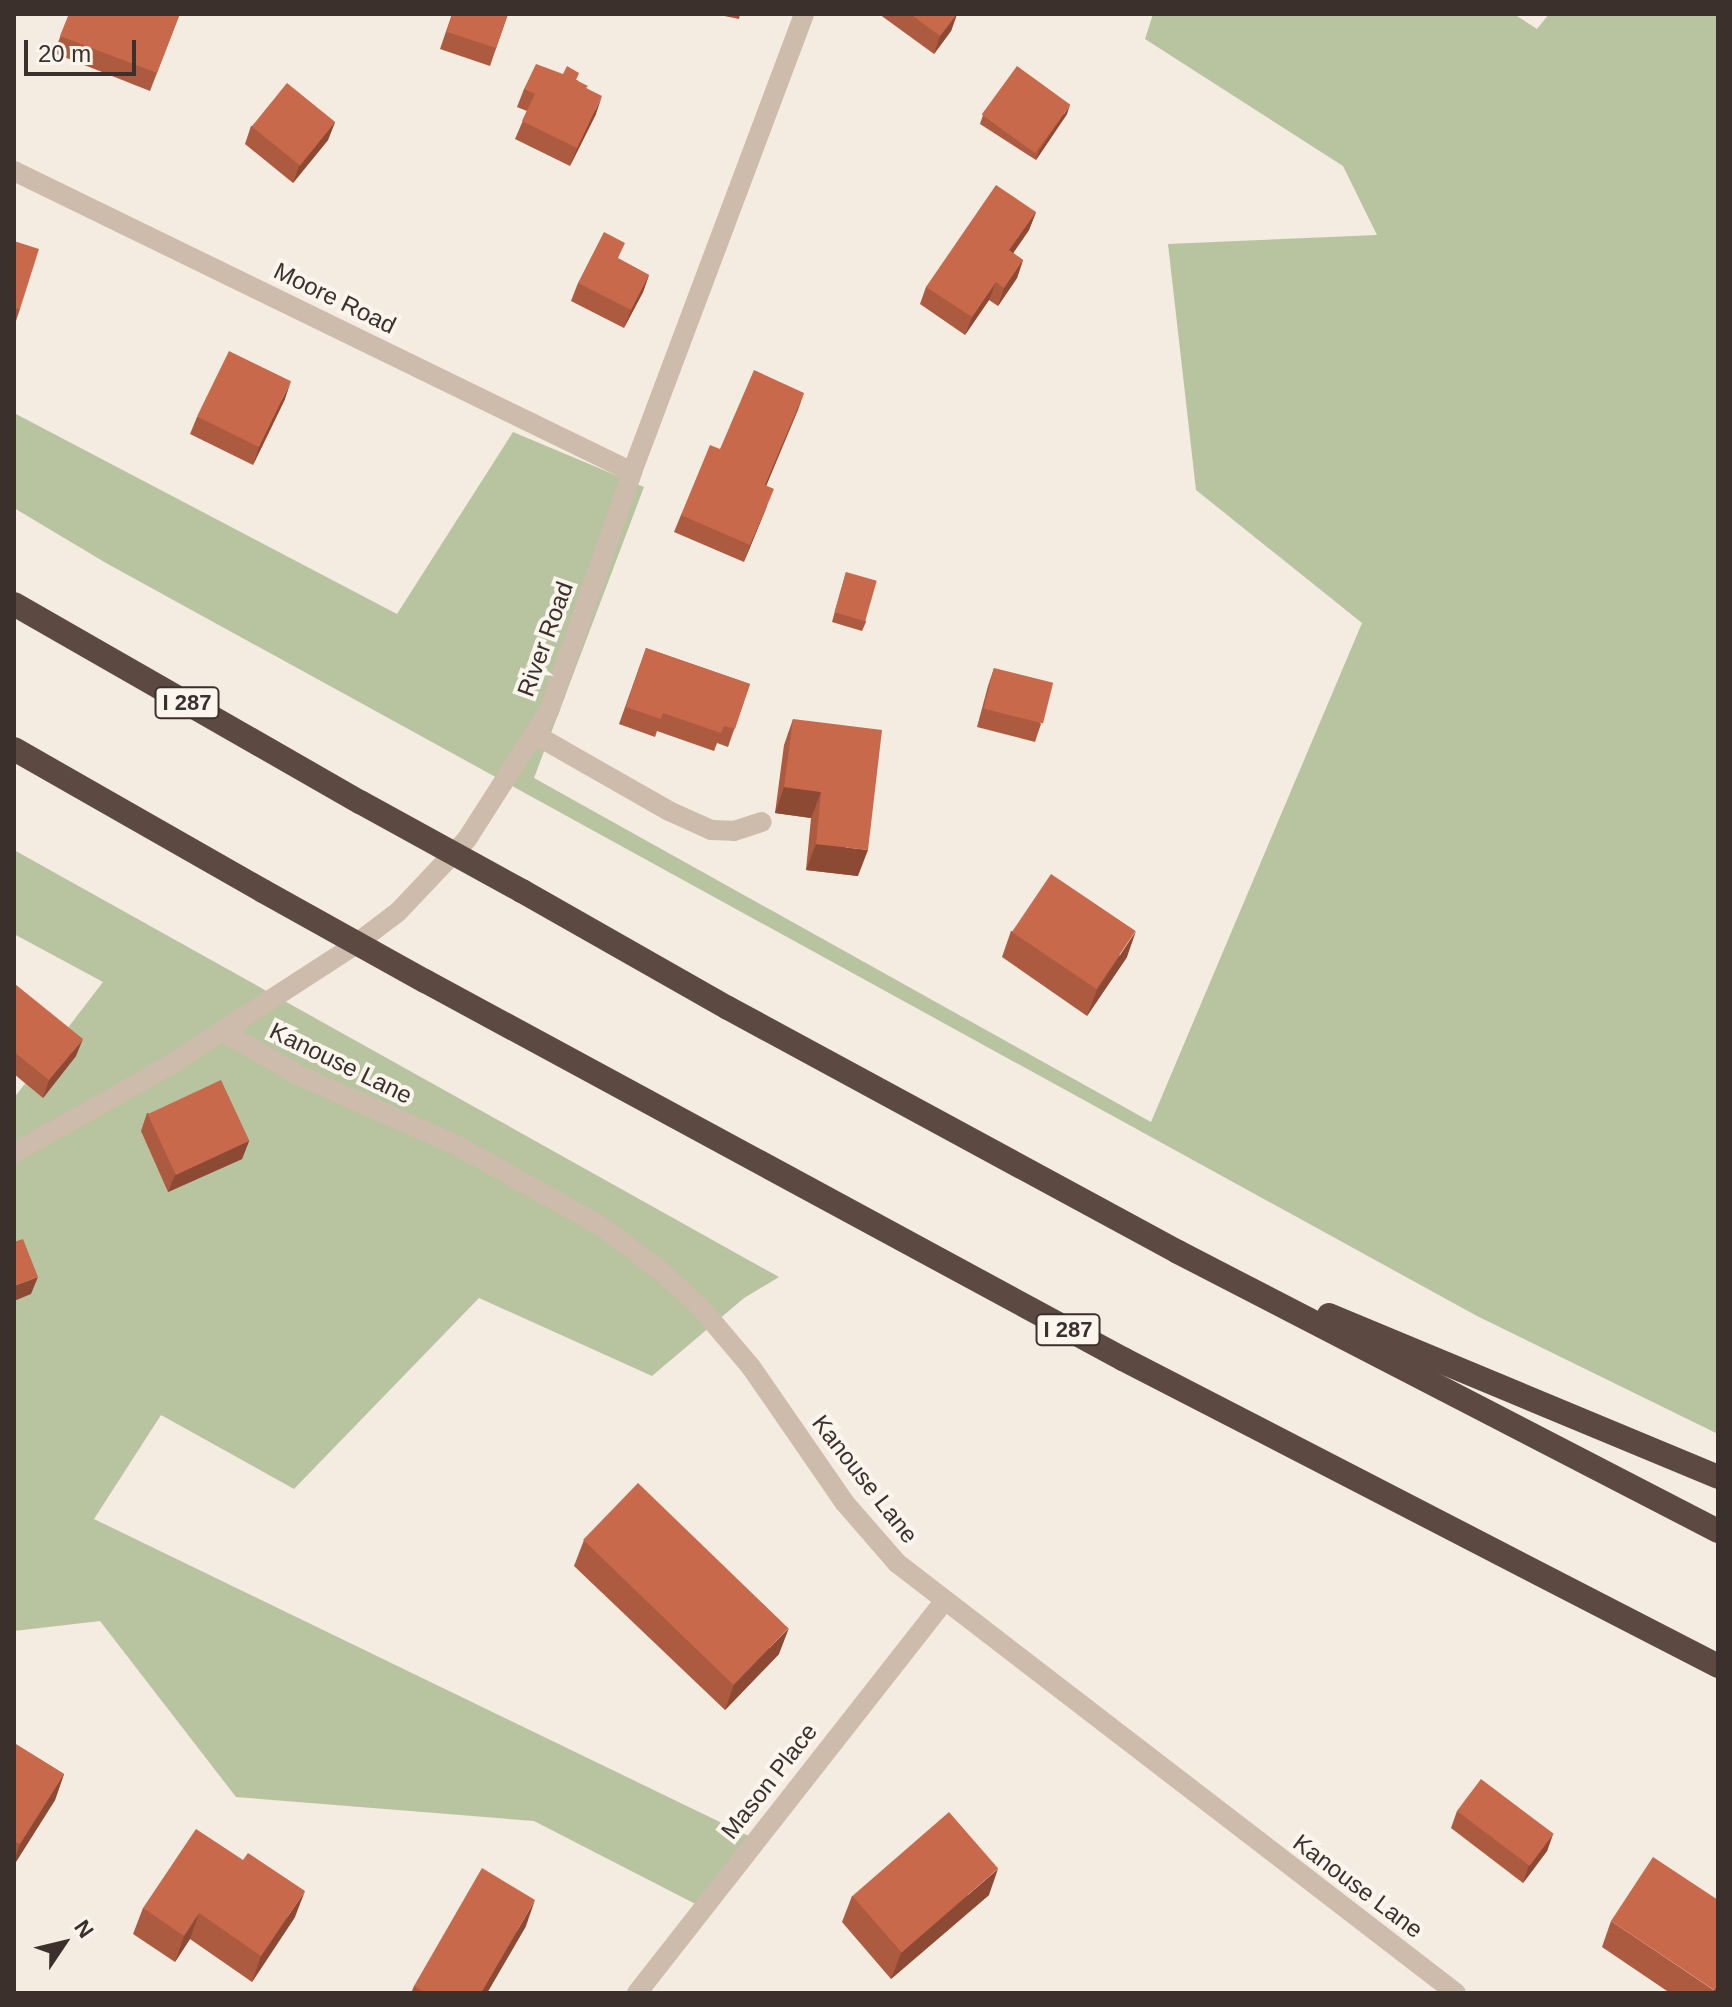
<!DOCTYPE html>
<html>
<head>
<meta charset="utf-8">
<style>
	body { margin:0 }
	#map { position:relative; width:1732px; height:2007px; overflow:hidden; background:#f4ebe1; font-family:Helvetica,sans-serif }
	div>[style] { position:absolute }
	.green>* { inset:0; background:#b8c4a0 }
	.minor>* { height:20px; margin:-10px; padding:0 10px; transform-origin:10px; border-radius:10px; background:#cdbbac }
	.highway>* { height:24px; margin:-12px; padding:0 12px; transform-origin:12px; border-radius:12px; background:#5c4a42 }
	.highway-bridge>* { height:24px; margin:-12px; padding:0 12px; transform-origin:12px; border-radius:12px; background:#5c4a42 }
	.wall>* { inset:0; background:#ac5a40 }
	.shaded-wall>* { inset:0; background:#8c4a34 }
	.building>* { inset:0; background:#c8694b; transform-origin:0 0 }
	span { translate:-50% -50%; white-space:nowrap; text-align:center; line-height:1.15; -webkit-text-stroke:8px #fbf5ee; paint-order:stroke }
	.shield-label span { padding:2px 6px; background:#fbf5ee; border:2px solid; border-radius:6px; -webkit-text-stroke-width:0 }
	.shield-label { font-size:22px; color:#3b302b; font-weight:700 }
	.street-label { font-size:24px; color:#3b302b }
	.frame { position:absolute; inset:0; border:16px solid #3b302b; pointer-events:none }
	.north { position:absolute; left:24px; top:1903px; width:80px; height:80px; -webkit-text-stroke:6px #fbf5ee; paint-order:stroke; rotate:55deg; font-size:22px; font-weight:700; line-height:32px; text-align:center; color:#3b302b }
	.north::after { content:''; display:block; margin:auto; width:28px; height:36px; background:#3b302b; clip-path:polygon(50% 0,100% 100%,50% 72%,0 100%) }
	.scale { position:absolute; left:24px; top:40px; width:112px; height:36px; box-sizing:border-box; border:4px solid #3b302b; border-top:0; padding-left:10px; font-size:24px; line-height:28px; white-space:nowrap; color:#3b302b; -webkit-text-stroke:6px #fbf5ee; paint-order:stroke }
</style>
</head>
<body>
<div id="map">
	<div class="green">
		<i style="clip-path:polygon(1153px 14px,1514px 14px,1537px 29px,1549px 14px,1718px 14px,1718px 1434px,1477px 1316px,106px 563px,14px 508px,14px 413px,397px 614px,513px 432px,644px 487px,534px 778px,1151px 1122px,1362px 623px,1196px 490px,1168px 244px,1377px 235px,1343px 166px,1145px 39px)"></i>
		<i style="clip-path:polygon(14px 850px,779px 1277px,744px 1298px,652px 1376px,479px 1298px,294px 1489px,161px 1415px,94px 1519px,757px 1840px,711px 1912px,534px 1821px,236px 1797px,100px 1621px,14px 1631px,14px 1098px,103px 982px,14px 934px)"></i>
	</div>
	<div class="minor">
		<i style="left:14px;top:171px;width:687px;rotate:25.97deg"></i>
		<i style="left:534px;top:734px;width:155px;rotate:29.7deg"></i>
		<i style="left:669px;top:811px;width:46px;rotate:24.3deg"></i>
		<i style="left:711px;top:830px;width:23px;rotate:2deg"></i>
		<i style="left:734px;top:831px;width:29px;rotate:-18deg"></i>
		<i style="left:224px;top:1032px;width:86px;rotate:30.2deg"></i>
		<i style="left:298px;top:1075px;width:175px;rotate:23.9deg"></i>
		<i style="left:458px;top:1146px;width:164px;rotate:29.2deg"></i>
		<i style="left:601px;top:1226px;width:76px;rotate:37deg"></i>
		<i style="left:662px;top:1272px;width:53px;rotate:42.7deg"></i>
		<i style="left:701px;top:1308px;width:77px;rotate:49.7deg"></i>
		<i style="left:751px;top:1367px;width:164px;rotate:55.4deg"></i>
		<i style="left:844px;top:1502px;width:81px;rotate:49deg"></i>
		<i style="left:897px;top:1563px;width:705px;rotate:37.57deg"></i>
		<i style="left:14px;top:1153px;width:179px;rotate:-29.4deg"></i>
		<i style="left:170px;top:1065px;width:218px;rotate:-33deg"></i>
		<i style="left:353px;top:946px;width:56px;rotate:-37.1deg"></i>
		<i style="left:398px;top:912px;width:100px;rotate:-46.6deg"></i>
		<i style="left:467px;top:839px;width:152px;rotate:-57.4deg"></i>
		<i style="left:549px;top:711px;width:253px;rotate:-70.8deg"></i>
		<i style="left:632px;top:472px;width:489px;rotate:-69.4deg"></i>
		<i style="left:637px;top:1993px;width:497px;rotate:-51.9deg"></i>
	</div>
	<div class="highway">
		<i style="left:14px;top:604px;width:399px;rotate:29.8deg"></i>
		<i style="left:14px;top:749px;width:287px;rotate:29.7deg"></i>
		<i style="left:522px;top:891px;width:237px;rotate:29.6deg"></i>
		<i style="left:728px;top:1008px;width:512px;rotate:28.47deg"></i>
		<i style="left:1178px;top:1252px;width:608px;rotate:27.32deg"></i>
		<i style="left:425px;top:981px;width:794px;rotate:28.44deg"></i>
		<i style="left:1123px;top:1359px;width:670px;rotate:27.29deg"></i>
		<i style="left:1329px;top:1315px;width:421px;rotate:22.6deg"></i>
	</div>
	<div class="highway-bridge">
		<i style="left:360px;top:802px;width:185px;rotate:28.8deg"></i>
		<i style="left:263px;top:891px;width:185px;rotate:29.1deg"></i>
	</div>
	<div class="wall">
		<i style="clip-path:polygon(69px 14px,179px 16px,150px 91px,54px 53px)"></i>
		<i style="clip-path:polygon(452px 14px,508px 14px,490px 66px,440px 49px)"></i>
		<i style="clip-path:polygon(715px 14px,740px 14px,739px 19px)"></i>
		<i style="clip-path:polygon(879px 14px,957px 14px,951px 31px,934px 54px)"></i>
		<i style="clip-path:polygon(577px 80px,587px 89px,596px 114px,570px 166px,515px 139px,527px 111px,517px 107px,524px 89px)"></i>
		<i style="clip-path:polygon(1067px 114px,1036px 160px,980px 124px,983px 115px)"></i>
		<i style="clip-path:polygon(335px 122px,328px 140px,293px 183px,245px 144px,251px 126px)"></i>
		<i style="clip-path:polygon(1036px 212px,1029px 230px,1013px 253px,1023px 260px,1017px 278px,998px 306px,989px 300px,965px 335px,920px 304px,926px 287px)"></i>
		<i style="clip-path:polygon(14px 241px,20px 309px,14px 327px)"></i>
		<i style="clip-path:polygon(619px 259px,649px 275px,643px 292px,624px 328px,571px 301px,578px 283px)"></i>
		<i style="clip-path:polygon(804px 393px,766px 486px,767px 506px,744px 562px,674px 532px,681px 515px,720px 449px)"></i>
		<i style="clip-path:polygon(285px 399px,253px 465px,190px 434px,197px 417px)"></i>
		<i style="clip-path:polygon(846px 572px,866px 622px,862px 631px,832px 622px)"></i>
		<i style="clip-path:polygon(646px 648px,750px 684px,728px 747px,717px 743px,714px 751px,657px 731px,655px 737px,619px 724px)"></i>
		<i style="clip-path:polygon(994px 668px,1041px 724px,1035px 742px,977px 727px,988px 686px)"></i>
		<i style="clip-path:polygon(793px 719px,858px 876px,806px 870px,811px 818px,775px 813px,784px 745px)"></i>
		<i style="clip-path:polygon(1011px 931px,1127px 957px,1087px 1016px,1002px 957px)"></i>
		<i style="clip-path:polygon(14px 986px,76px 1056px,43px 1098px,14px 1074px)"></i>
		<i style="clip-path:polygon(147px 1113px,249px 1141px,242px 1159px,168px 1192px,141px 1131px)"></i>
		<i style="clip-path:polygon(584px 1540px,779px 1654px,725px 1710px,574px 1566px)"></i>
		<i style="clip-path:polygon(14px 1743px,64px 1774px,55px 1800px,14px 1865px)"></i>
		<i style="clip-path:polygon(1457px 1811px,1553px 1834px,1547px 1851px,1523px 1883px,1451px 1828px)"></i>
		<i style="clip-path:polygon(989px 1895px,891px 1979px,842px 1922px,852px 1896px)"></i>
		<i style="clip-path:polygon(143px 1908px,295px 1917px,252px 1982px,190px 1939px,175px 1962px,133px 1934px)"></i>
		<i style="clip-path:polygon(1611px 1921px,1718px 1993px,1670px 1993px,1602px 1947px)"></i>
		<i style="clip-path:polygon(526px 1926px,487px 1993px,411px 1993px,414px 1986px)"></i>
	</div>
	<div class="shaded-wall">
		<i style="clip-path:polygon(957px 14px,951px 31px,934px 54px,940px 36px)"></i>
		<i style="clip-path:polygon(602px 96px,596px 114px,570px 166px,577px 148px)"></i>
		<i style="clip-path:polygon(1070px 105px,1067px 114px,1036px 160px,1039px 151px)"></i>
		<i style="clip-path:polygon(335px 122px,328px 140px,293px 183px,299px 166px)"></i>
		<i style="clip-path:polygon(1036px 212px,1029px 230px,1003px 268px,1009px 250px)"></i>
		<i style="clip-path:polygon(1023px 260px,1017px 278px,998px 306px,1004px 288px)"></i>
		<i style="clip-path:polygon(649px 275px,643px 292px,624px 328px,631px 310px)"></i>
		<i style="clip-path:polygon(996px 282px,989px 300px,965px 335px,972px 317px)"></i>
		<i style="clip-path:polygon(291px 381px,285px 399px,253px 465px,259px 447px)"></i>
		<i style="clip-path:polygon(804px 393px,798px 410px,759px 503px,765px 485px)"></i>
		<i style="clip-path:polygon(774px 489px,767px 506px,744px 562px,750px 545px)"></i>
		<i style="clip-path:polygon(784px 787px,821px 792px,811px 818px,775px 813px)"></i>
		<i style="clip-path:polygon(816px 844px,868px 850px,858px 876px,806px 870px)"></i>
		<i style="clip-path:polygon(1136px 931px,1127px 957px,1087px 1016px,1097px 990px)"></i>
		<i style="clip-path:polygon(83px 1039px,76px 1056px,43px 1098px,49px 1080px)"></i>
		<i style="clip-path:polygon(249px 1141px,242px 1159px,168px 1192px,175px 1175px)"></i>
		<i style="clip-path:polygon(38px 1277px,31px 1294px,14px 1301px,14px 1286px)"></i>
		<i style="clip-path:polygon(789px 1628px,779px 1654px,725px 1710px,734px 1684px)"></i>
		<i style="clip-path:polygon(64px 1774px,55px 1800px,14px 1865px,14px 1861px,20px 1844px)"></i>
		<i style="clip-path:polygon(1553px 1834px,1547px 1851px,1523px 1883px,1529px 1865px)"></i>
		<i style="clip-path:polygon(998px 1869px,989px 1895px,891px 1979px,901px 1953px)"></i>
		<i style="clip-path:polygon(305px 1891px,295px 1917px,252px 1982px,261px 1956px)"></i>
		<i style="clip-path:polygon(535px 1900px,526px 1926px,487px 1993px,481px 1993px)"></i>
		<i style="clip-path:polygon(199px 1913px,190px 1939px,175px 1962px,184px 1936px)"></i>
		<i style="clip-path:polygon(1718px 1983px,1718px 1993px,1712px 1993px,1714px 1990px)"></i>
	</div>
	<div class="building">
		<i style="clip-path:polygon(69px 14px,173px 14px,179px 16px,157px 73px,60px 36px)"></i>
		<i style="clip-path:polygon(452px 14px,508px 14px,496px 48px,447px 32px)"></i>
		<i style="clip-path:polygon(910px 14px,957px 14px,940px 36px)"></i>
		<i style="clip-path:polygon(536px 64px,563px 74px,567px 66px,579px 73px,576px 80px,588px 86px,586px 88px,602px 96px,577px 148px,522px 121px,535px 94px,524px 89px)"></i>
		<i style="left:1017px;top:66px;width:66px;height:60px;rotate:36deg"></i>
		<i style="left:287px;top:83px;width:62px;height:56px;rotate:39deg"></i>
		<i style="clip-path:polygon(996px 185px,1036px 212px,1009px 250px,1023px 260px,1004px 288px,996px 282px,972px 317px,926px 287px)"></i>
		<i style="clip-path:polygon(604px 232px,625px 243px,618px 258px,649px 275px,631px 310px,578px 283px)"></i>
		<i style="clip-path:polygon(14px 241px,39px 249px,20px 309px,14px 308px)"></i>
		<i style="left:229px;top:351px;width:69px;height:73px;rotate:26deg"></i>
		<i style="clip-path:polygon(754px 370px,804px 393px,765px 485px,774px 489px,750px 545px,681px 515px,710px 445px,720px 449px)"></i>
		<i style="left:846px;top:572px;width:32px;height:42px;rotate:16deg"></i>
		<i style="clip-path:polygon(646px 648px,750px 684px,735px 729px,724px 726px,721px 733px,663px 713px,661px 719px,626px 707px)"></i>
		<i style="left:994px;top:668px;width:61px;height:42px;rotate:14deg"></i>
		<i style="clip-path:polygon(793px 719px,882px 730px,868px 850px,816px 844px,821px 792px,784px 787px)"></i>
		<i style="left:1051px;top:874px;width:102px;height:70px;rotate:34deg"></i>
		<i style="clip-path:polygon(15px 984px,83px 1039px,49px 1080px,14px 1052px,14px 986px)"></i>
		<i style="left:221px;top:1080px;width:67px;height:81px;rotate:65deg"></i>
		<i style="clip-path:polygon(23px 1239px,38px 1277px,14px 1286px,14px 1242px)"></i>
		<i style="left:638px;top:1483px;width:209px;height:79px;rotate:44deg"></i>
		<i style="clip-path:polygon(14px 1743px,64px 1774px,20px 1844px,14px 1841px)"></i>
		<i style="left:1481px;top:1779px;width:91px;height:40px;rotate:37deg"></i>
		<i style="left:949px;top:1812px;width:75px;height:128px;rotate:49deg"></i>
		<i style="clip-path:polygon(196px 1829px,243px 1860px,248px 1853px,305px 1891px,261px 1956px,199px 1913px,184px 1936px,143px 1908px)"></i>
		<i style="clip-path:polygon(1653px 1857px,1718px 1900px,1718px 1983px,1714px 1990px,1611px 1921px)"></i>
		<i style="clip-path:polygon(482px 1868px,535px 1900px,481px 1993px,425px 1993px,414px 1986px)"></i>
	</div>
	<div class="shield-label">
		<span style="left:187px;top:703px">I 287</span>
		<span style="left:1068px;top:1330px">I 287</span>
	</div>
	<div class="street-label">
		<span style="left:335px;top:298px;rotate:26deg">Moore Road</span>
		<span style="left:545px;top:639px;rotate:-70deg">River Road</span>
		<span style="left:341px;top:1063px;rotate:26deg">Kanouse Lane</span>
		<span style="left:865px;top:1479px;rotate:52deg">Kanouse Lane</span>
		<span style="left:769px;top:1781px;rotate:-52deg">Mason Place</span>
		<span style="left:1358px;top:1886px;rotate:37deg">Kanouse Lane</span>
	</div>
	<div class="frame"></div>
	<div class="north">N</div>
	<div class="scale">20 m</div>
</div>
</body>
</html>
